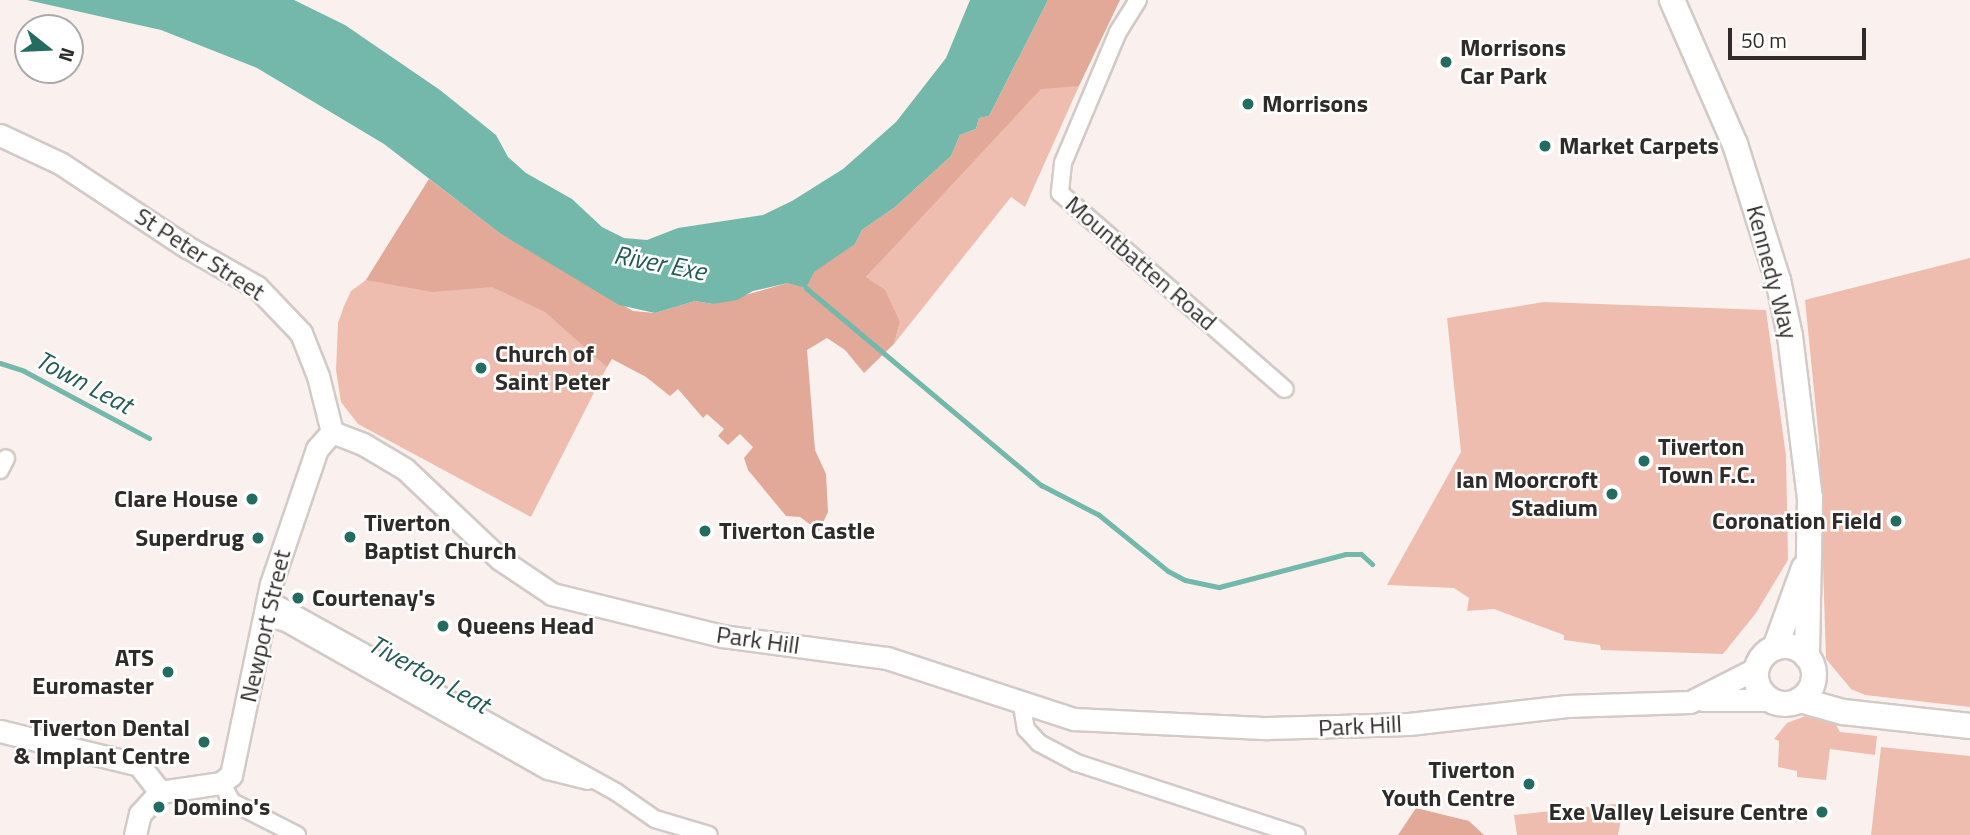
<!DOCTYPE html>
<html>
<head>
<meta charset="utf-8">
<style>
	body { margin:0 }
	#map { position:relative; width:1970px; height:835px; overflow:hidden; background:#faf1ef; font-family:"Titillium Web",sans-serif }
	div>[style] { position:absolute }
	.green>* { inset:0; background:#efbdaf }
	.forest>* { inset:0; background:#e2a999 }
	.water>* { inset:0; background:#73b8ab }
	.stream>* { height:5px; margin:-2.5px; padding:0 2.5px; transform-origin:2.5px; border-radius:2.5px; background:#73b8ab }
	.roads { filter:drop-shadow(2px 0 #d2cac7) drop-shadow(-2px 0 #d2cac7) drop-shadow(0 2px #d2cac7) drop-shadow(0 -2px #d2cac7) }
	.street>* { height:16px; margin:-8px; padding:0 8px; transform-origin:8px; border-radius:8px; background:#fff }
	.secondary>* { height:21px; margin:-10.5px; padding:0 10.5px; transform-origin:10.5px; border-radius:10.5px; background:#fff }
	.primary>* { height:24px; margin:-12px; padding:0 12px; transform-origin:12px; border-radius:12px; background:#fff }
	.primary>.ring { margin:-12px; padding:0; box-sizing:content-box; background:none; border:24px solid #fff; border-radius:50% }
	.dots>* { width:19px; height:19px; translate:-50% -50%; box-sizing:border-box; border:4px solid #fff; border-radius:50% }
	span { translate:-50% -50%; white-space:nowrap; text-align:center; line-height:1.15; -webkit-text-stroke:5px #fff; paint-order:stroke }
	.poi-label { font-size:24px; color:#2e2b2a; font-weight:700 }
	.left { translate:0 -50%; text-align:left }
	.right { translate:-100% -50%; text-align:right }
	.street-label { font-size:24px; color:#2e2b2a }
	.water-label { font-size:26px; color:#235c53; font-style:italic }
	.north { position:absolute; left:14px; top:14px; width:70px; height:70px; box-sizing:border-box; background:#fff; border:2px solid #abaaaa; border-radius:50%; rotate:108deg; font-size:19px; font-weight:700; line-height:28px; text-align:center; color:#2e2b2a }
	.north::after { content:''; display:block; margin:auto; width:24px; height:32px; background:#246b60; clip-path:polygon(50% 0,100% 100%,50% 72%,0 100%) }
	.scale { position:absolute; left:1728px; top:28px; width:138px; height:32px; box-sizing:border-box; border:4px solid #2e2b2a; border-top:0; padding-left:9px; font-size:21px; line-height:24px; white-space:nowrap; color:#2e2b2a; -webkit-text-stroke:5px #fff; paint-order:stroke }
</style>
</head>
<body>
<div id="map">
	<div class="green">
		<i style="clip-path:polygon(1066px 83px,1079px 86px,1025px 207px,1011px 197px,894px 344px,900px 322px,866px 277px,1013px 115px,1041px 88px)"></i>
		<i style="clip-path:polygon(429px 179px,501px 234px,611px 359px,531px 517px,358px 424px,341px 402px,336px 370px,338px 323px,344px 306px,351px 291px,366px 280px)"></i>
		<i style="clip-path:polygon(1970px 258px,1970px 707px,1865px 695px,1851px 689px,1826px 659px,1819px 440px,1805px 300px)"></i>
		<i style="clip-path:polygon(1544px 302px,1766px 310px,1786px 456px,1788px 560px,1756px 613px,1723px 654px,1601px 650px,1600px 645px,1564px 640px,1564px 635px,1494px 609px,1467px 611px,1469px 598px,1454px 588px,1387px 585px,1461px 452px,1447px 318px)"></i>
		<i style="clip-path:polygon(1808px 715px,1835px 723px,1840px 732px,1877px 736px,1875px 755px,1830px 749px,1826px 780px,1797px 777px,1797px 771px,1778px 767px,1779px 741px,1774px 739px,1787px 723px)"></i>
		<i style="clip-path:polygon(1881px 747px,1970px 756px,1970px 835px,1871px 835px)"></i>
		<i style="clip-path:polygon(1624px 803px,1618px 835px,1517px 835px,1514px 815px)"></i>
	</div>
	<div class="forest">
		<i style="clip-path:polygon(1048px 0,1120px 0,1079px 86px,1041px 89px,866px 277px,885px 290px,900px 322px,894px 344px,864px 373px,845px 350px,827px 338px,807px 350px,815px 450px,826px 474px,828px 512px,819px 531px,800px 517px,786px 516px,748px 470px,744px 458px,753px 447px,740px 434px,728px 445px,718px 436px,724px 429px,707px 414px,703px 418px,678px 389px,670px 396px,646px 377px,612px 359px,607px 367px,545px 312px,492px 287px,432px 292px,366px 280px,429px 179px,501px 234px,633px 311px,655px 313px,695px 301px,713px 304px,788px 283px,855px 244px,862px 230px,895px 207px,951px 156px,960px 135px,976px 129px,979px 118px,989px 116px)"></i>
		<i style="clip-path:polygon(1416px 808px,1469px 821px,1484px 835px,1398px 835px)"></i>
	</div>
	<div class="water">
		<i style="clip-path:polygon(27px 0,294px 0,345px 25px,440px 90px,496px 135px,508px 157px,526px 173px,572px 199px,602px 227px,624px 238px,647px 240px,678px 228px,763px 215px,792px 201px,843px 169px,896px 122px,946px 58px,970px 0,1048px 0,989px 116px,979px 118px,976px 129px,960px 135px,951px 156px,895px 207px,862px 230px,855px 244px,814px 272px,806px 288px,788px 283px,753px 291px,737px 300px,713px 304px,695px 301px,655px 313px,619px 305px,501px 234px,384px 144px,257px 68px,161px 30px)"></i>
	</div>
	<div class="stream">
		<i style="left:806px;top:288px;width:307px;rotate:40deg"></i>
		<i style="left:1041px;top:485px;width:65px;rotate:27.3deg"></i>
		<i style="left:1099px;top:515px;width:89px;rotate:39.1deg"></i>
		<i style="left:1168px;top:571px;width:19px;rotate:28deg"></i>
		<i style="left:1185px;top:580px;width:35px;rotate:12deg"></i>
		<i style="left:1219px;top:587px;width:131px;rotate:-14.6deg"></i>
		<i style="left:1346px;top:554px;width:15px"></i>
		<i style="left:1361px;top:554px;width:15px;rotate:42deg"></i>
		<i style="left:0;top:363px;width:25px;rotate:18deg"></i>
		<i style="left:24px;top:371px;width:142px;rotate:28.2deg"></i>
	</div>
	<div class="roads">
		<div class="street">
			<i style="left:1138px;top:0;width:38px;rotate:122deg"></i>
			<i style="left:1118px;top:32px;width:142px;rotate:112.8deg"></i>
			<i style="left:1063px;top:163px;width:30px;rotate:96deg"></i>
			<i style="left:1060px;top:193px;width:298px;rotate:41.1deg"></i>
			<i style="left:0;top:470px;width:13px;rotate:-63deg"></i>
			<i style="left:268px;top:599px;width:398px;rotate:29deg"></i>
			<i style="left:616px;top:792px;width:47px;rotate:34.7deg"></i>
			<i style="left:655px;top:819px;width:56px;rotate:16.5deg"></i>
			<i style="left:264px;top:617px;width:23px;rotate:15deg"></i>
			<i style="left:286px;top:623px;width:301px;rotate:29.5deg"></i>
			<i style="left:548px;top:771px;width:41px;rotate:14deg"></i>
			<i style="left:1022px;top:705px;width:24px;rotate:81deg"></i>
			<i style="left:1026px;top:729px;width:19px;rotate:47deg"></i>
			<i style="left:1039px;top:743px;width:43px;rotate:27.8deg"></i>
			<i style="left:1077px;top:763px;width:231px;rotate:18.1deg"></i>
			<i style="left:221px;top:783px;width:22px;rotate:60deg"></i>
			<i style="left:232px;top:802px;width:73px;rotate:26.9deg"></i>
		</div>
		<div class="secondary">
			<i style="left:0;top:135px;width:66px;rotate:25deg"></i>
			<i style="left:60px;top:163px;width:152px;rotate:33.5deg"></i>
			<i style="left:187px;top:247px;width:81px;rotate:29.7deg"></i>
			<i style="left:257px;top:287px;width:64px;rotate:46.3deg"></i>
			<i style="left:301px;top:333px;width:46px;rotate:68.4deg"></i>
			<i style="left:318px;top:376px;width:58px;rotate:76deg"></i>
			<i style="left:332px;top:432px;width:33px;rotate:21deg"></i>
			<i style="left:363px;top:444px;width:49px;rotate:30.8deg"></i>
			<i style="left:405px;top:469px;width:131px;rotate:43.5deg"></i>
			<i style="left:500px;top:559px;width:63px;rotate:33.9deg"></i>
			<i style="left:552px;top:594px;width:175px;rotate:13.9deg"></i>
			<i style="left:722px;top:636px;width:166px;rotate:7.6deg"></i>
			<i style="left:887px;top:658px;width:197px;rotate:18.1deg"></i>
			<i style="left:1074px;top:719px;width:194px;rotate:2.7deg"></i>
			<i style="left:1268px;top:728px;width:141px;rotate:-1.6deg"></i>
			<i style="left:1409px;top:724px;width:159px;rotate:-6.5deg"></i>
			<i style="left:1567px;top:706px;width:123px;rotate:-1.9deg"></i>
			<i style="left:1690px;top:702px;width:75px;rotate:-26.9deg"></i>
			<i style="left:1702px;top:700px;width:67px"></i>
			<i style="left:0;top:731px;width:143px;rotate:13.7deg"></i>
			<i style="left:139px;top:765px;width:34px;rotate:52deg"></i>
			<i style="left:135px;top:835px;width:22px;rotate:-77deg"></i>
			<i style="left:140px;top:814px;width:30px;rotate:-48deg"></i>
			<i style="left:160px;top:792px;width:62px;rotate:-8.4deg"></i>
			<i style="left:221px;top:783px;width:13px;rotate:-39deg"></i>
			<i style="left:231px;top:775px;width:195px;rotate:-78.2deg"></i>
			<i style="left:271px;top:584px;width:143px;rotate:-71.2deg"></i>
			<i style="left:317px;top:449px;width:23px;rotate:-49deg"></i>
		</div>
		<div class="primary">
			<i style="left:1672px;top:0;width:157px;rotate:66.4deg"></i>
			<i style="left:1735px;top:144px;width:143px;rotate:72.5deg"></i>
			<i style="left:1778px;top:280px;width:57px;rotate:77.9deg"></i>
			<i style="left:1790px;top:336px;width:163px;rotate:83deg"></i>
			<i style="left:1810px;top:498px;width:159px;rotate:91.1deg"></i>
			<i class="ring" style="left:1756px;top:646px;width:34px;height:34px"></i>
			<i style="left:1775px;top:648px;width:85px;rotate:-70.1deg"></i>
			<i style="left:1800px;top:700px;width:45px;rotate:15.6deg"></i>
			<i style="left:1843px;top:712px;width:128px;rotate:6.3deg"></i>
		</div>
	</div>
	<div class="dots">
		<i style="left:1446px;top:62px;background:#246b60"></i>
		<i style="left:1248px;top:104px;background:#246b60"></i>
		<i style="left:1545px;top:146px;background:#246b60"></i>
		<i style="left:481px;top:368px;background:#246b60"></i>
		<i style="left:1644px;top:461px;background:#246b60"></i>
		<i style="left:1612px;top:494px;background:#246b60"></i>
		<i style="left:252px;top:499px;background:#246b60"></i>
		<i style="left:1896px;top:521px;background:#246b60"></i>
		<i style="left:705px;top:531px;background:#246b60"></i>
		<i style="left:350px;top:537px;background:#246b60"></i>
		<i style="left:258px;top:538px;background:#246b60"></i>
		<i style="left:298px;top:598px;background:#246b60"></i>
		<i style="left:443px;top:626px;background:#246b60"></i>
		<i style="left:168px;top:672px;background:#246b60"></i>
		<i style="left:204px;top:742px;background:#246b60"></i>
		<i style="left:1529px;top:784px;background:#246b60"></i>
		<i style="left:159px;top:807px;background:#246b60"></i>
		<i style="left:1822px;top:812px;background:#246b60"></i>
	</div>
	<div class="poi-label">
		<span class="left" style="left:1460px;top:62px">Morrisons<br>Car Park</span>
		<span class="left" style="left:1262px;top:104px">Morrisons</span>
		<span class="left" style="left:1559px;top:146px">Market Carpets</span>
		<span class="left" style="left:495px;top:368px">Church of<br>Saint Peter</span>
		<span class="left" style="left:1658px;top:461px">Tiverton<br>Town F.C.</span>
		<span class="right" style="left:1598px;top:494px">Ian Moorcroft<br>Stadium</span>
		<span class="right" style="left:238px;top:499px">Clare House</span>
		<span class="right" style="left:1882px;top:521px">Coronation Field</span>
		<span class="left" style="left:364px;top:537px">Tiverton<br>Baptist Church</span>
		<span class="left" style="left:719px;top:531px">Tiverton Castle</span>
		<span class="right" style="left:244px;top:538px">Superdrug</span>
		<span class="left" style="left:312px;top:598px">Courtenay's</span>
		<span class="left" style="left:457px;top:626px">Queens Head</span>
		<span class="right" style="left:154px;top:672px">ATS<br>Euromaster</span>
		<span class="right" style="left:190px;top:742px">Tiverton Dental<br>&amp; Implant Centre</span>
		<span class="right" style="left:1515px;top:784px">Tiverton<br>Youth Centre</span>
		<span class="left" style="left:173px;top:807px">Domino's</span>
		<span class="right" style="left:1808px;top:812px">Exe Valley Leisure Centre</span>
	</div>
	<div class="street-label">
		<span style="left:200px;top:254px;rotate:33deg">St Peter Street</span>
		<span style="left:1141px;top:263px;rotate:41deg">Mountbatten Road</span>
		<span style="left:1772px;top:272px;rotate:75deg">Kennedy Way</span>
		<span style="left:265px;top:626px;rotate:-77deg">Newport Street</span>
		<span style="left:758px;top:640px;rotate:8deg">Park Hill</span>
		<span style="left:1360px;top:726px;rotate:-3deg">Park Hill</span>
	</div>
	<div class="water-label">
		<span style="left:660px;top:263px;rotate:11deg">River Exe</span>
		<span style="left:84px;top:382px;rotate:28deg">Town Leat</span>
		<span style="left:429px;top:674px;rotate:29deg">Tiverton Leat</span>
	</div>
	<div class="north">N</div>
	<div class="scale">50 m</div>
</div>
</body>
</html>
